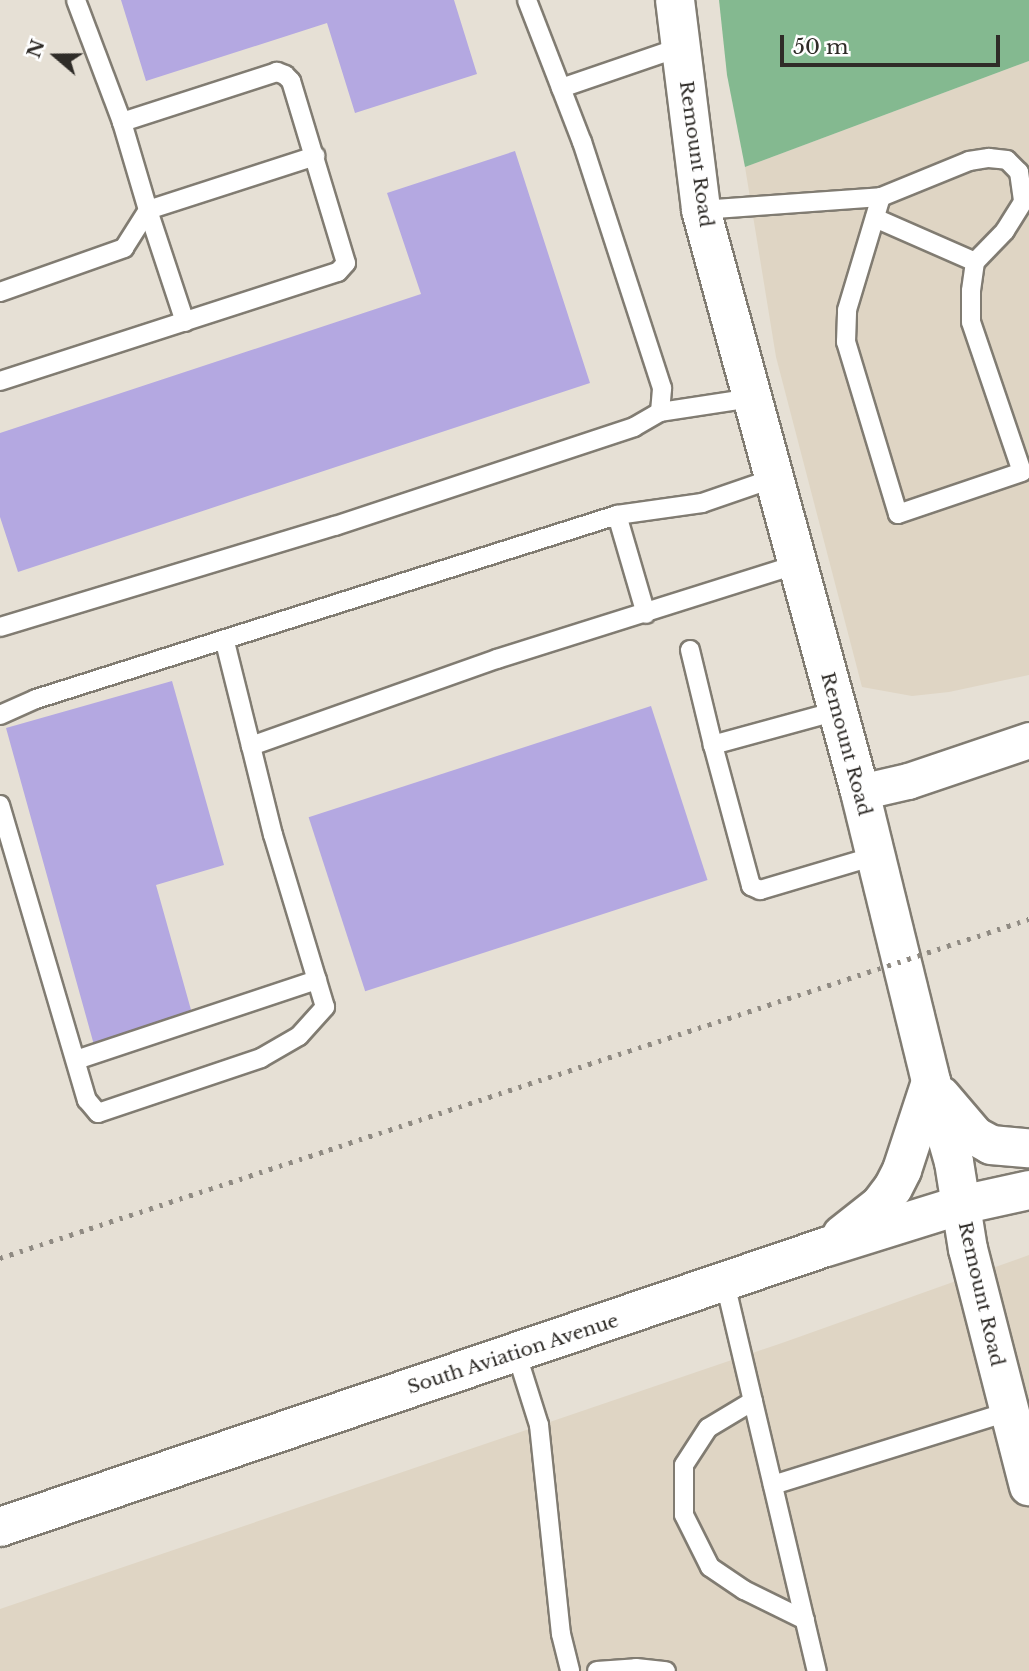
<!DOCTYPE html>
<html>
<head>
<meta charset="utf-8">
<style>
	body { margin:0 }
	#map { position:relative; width:1029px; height:1671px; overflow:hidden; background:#e6e0d5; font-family:"Libre Baskerville",serif }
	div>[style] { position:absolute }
	.built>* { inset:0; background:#dfd5c4 }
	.forest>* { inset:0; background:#84b990 }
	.building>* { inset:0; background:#b4a8e1; transform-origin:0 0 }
	.roads { filter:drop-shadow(2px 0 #817c72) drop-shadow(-2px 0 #817c72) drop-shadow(0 2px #817c72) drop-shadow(0 -2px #817c72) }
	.service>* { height:18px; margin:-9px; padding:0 9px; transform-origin:9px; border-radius:9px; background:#fff }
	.minor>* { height:35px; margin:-17.5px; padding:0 17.5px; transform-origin:17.5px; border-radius:17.5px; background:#fff }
	.tertiary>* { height:38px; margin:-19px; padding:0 19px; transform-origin:19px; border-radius:19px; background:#fff }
	.rail>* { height:5px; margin-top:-2.5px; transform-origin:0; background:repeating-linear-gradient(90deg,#8f8a82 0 3.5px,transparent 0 10.5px) }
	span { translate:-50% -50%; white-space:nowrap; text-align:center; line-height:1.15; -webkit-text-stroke:7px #fff; paint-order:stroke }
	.street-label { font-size:19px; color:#2f2c28 }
	.north { position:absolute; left:21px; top:21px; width:70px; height:70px; -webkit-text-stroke:5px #fff; paint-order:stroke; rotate:290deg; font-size:19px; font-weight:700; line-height:28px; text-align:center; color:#2f2c28 }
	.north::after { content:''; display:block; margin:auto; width:24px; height:32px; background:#2f2c28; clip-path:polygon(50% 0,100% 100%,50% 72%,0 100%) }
	.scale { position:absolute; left:780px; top:35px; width:220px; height:32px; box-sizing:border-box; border:4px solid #2f2c28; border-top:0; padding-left:9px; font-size:21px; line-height:24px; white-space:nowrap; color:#2f2c28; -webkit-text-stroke:5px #fff; paint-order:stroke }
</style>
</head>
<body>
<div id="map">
	<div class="built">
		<i style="clip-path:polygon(1029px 61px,1029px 675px,949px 692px,912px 696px,862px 687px,776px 357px,745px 167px)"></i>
		<i style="clip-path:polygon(1029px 1255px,1029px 1671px,0 1671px,0 1609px,782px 1343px)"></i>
	</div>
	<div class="forest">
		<i style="clip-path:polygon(719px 0,1029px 0,1029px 61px,745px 167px,727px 75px)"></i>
	</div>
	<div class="building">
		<i style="clip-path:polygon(121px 0,454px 0,477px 74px,355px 113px,327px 23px,146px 81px)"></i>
		<i style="clip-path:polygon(515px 151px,590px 383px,18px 572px,0 517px,0 433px,421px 294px,387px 193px)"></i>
		<i style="clip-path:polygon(172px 681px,224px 865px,156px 885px,193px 1017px,94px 1045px,6px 728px)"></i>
		<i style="left:651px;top:706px;width:183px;height:360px;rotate:72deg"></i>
	</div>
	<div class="roads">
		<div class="service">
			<i style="left:561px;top:88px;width:127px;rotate:-18.9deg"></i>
			<i style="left:701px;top:210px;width:180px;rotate:-4.1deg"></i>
			<i style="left:881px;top:197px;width:95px;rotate:-22.2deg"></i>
			<i style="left:969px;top:161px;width:20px;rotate:-9deg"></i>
			<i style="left:989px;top:158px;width:18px;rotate:6deg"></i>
			<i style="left:1007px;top:160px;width:17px;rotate:45deg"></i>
			<i style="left:1019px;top:172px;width:30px;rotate:82deg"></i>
			<i style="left:1023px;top:202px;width:34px;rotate:122deg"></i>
			<i style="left:1005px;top:231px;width:43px;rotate:134.1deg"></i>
			<i style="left:975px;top:262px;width:29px;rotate:98deg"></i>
			<i style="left:971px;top:291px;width:31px;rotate:90deg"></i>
			<i style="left:971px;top:322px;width:158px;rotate:71.2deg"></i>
			<i style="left:1022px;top:472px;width:131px;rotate:161.3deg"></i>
			<i style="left:898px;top:514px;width:180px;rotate:-106.8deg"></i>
			<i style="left:846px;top:342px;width:32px;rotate:-88deg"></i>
			<i style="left:847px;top:310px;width:118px;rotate:-73.3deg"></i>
			<i style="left:875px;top:218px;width:109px;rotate:23.7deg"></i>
			<i style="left:0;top:292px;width:132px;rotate:-19.5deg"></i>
			<i style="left:124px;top:248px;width:45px;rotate:-57.7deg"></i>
			<i style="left:148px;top:210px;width:92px;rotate:-106.5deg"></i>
			<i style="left:122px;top:122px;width:130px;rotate:-110.7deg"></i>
			<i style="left:185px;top:322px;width:118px;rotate:-108.3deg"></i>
			<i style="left:148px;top:210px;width:176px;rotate:-17.9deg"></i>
			<i style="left:0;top:381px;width:355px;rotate:-17.9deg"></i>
			<i style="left:338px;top:272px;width:12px;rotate:-48deg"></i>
			<i style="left:346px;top:263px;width:190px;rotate:-106.8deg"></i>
			<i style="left:291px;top:81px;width:8px;rotate:-135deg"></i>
			<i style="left:285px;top:75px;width:9px;rotate:-159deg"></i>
			<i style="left:277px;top:72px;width:163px;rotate:162.1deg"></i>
			<i style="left:660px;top:412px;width:93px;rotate:-8.7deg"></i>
			<i style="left:617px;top:515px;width:103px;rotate:73.7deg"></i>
			<i style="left:0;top:627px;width:350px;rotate:-16.8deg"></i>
			<i style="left:335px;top:526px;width:315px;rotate:-18.3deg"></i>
			<i style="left:634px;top:427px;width:30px;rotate:-30deg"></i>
			<i style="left:660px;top:412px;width:24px;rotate:-85deg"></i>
			<i style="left:662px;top:388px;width:259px;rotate:-108deg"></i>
			<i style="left:582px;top:142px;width:152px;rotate:-111.2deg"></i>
			<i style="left:225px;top:642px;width:107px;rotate:76deg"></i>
			<i style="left:690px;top:650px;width:98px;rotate:76.4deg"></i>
			<i style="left:837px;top:711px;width:129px;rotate:164.7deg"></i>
			<i style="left:713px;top:745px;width:146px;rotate:74.9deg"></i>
			<i style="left:751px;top:886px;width:10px;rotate:24deg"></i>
			<i style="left:760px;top:890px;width:120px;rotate:-16.5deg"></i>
			<i style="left:0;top:715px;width:39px;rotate:-24deg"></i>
			<i style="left:36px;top:699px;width:609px;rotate:-17.57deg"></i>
			<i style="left:617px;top:515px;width:86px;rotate:-8deg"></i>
			<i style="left:702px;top:503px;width:76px;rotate:-19.1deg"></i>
			<i style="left:0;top:805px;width:308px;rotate:73.6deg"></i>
			<i style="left:87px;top:1100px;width:17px;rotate:50deg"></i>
			<i style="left:98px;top:1113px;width:172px;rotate:-18.6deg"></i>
			<i style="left:261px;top:1058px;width:44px;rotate:-30.1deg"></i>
			<i style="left:299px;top:1036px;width:39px;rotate:-48deg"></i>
			<i style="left:325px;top:1007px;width:180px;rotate:-106.8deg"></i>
			<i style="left:273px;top:835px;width:92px;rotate:-103.9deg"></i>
			<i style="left:251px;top:746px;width:261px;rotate:-19.5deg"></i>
			<i style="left:497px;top:659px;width:316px;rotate:-17.5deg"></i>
			<i style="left:76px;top:1060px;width:254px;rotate:-18.4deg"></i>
			<i style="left:725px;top:1283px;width:399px;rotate:76.7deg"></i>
			<i style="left:516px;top:1352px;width:77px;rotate:72.5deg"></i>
			<i style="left:539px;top:1425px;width:210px;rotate:84deg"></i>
			<i style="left:561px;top:1634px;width:38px;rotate:76deg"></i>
			<i style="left:753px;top:1401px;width:52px;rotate:149deg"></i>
			<i style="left:708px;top:1428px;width:44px;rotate:123deg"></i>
			<i style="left:684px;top:1465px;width:50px;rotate:90deg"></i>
			<i style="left:684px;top:1515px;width:58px;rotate:63.4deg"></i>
			<i style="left:710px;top:1567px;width:41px;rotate:34.1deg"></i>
			<i style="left:744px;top:1590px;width:68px;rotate:26.2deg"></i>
			<i style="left:773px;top:1485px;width:248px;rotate:-17.3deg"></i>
			<i style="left:597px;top:1671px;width:39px;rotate:-4deg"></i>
			<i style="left:636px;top:1668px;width:30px;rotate:6deg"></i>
		</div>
		<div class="minor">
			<i style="left:860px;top:792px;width:49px;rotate:-12.9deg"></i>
			<i style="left:908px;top:781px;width:128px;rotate:-18.7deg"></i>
		</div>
		<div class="tertiary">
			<i style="left:675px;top:0;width:212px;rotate:82.9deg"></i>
			<i style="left:701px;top:210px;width:603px;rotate:74.72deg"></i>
			<i style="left:860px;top:792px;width:299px;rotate:76.2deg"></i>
			<i style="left:931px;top:1082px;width:83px;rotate:74deg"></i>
			<i style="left:954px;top:1162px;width:88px;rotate:80.9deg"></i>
			<i style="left:968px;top:1249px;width:245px;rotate:75.6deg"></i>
			<i style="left:941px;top:1096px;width:52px;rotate:49.6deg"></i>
			<i style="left:975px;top:1136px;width:18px;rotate:29deg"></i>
			<i style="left:991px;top:1145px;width:38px;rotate:5deg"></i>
			<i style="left:842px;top:1235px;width:48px;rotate:-38.3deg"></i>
			<i style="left:880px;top:1205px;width:21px;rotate:-53deg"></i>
			<i style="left:893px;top:1188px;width:20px;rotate:-63deg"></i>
			<i style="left:902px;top:1170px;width:93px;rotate:-71.8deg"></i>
			<i style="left:0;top:1527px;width:872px;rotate:-18.73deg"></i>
			<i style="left:826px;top:1247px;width:141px;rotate:-17.3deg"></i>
			<i style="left:961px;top:1205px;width:70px;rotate:-12.4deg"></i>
		</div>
	</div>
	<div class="rail">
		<i style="left:0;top:1258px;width:1083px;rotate:-18.23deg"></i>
	</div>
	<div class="street-label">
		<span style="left:696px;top:154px;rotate:82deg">Remount Road</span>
		<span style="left:846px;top:744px;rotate:75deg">Remount Road</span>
		<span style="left:981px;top:1294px;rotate:77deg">Remount Road</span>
		<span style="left:513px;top:1354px;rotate:-18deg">South Aviation Avenue</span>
	</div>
	<div class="north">N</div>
	<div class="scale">50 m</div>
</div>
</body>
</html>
